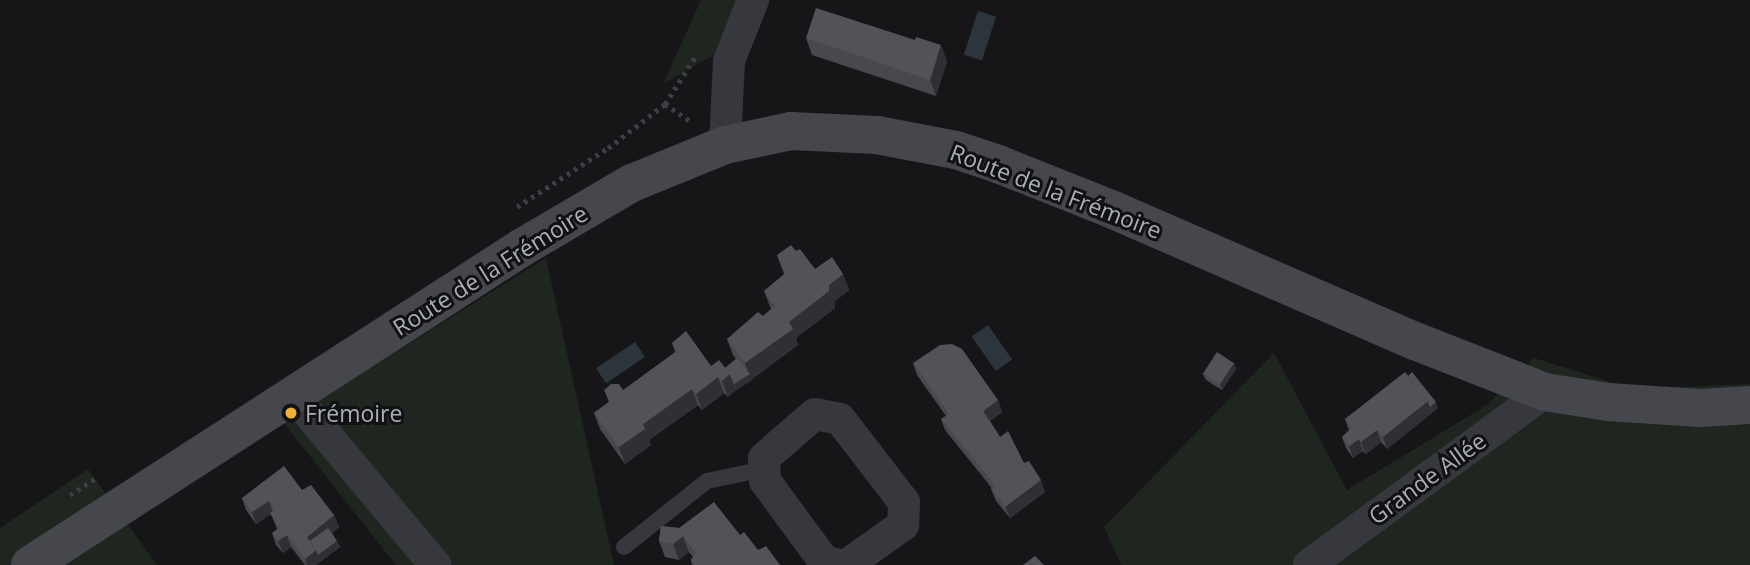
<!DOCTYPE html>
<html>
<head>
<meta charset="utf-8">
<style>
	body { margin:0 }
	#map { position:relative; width:1750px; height:565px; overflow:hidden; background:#161618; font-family:"Open Sans",sans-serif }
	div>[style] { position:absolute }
	.green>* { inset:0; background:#1e261f }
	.water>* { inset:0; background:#2c353c; transform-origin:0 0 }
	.path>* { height:4.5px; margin-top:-2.25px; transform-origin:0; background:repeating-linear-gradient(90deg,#3d3f44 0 3.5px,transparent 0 8.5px) }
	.lane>* { height:16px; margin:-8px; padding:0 8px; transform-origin:8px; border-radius:8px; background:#37383d }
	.street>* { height:32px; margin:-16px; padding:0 16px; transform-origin:16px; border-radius:16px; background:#37383d }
	.secondary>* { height:38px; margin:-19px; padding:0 19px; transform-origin:19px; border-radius:19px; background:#45474d }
	.wall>* { inset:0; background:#47494d }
	.shaded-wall>* { inset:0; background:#2f3033 }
	.building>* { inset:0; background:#525359; transform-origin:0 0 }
	.dots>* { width:19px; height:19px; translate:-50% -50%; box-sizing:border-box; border:4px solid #111113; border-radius:50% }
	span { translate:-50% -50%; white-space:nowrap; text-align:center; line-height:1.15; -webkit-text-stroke:6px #111113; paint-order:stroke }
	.street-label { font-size:23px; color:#a8adb8 }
	.poi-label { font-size:23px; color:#a8adb8 }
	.left { translate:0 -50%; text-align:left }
</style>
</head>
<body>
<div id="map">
	<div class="green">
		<i style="clip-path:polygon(701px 0,742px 0,714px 55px,663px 84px)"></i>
		<i style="clip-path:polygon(546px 258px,614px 565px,396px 565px,283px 422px)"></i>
		<i style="clip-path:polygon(1274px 353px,1347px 490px,1487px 405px,1534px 358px,1633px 389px,1750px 384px,1750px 565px,1121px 565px,1104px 527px)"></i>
		<i style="clip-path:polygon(88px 469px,157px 565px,0 565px,0 528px)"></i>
	</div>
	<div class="water">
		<i style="left:978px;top:11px;width:19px;height:46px;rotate:18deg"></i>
		<i style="left:988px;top:325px;width:42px;height:20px;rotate:55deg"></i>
		<i style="left:635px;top:342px;width:18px;height:47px;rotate:56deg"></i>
	</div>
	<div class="path">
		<i style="left:665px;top:104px;width:30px;rotate:34deg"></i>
		<i style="left:517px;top:207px;width:108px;rotate:-33deg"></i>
		<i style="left:608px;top:148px;width:72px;rotate:-37.7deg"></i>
		<i style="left:665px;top:104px;width:59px;rotate:-57.4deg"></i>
		<i style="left:70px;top:495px;width:33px;rotate:-33deg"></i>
	</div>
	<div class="lane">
		<i style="left:624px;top:547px;width:106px;rotate:-38.5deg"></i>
		<i style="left:707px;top:481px;width:58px;rotate:-11.9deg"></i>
	</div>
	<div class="street">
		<i style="left:725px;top:145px;width:84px;rotate:-87.3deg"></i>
		<i style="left:729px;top:61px;width:66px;rotate:-68.5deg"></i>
		<i style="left:293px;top:395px;width:222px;rotate:50.1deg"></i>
		<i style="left:838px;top:565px;width:15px;rotate:-164deg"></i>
		<i style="left:824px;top:561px;width:99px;rotate:-126.4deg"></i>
		<i style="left:765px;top:481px;width:23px;rotate:-92deg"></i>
		<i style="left:764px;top:458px;width:67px;rotate:-40.8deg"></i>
		<i style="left:815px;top:414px;width:25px;rotate:11deg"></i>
		<i style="left:840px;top:419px;width:105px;rotate:52.4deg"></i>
		<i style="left:904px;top:502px;width:23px;rotate:92deg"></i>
		<i style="left:903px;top:525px;width:69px;rotate:144.5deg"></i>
		<i style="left:1309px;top:565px;width:293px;rotate:-36.2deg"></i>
	</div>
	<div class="secondary">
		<i style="left:30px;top:565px;width:584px;rotate:-32.85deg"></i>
		<i style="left:521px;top:248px;width:129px;rotate:-30.4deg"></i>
		<i style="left:632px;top:183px;width:100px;rotate:-22.2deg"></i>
		<i style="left:725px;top:145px;width:67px;rotate:-12deg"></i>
		<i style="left:791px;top:131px;width:86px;rotate:2.7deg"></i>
		<i style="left:877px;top:135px;width:80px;rotate:10.8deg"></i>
		<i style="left:956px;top:150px;width:44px;rotate:18.4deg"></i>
		<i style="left:998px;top:164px;width:122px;rotate:21.7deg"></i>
		<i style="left:1111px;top:209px;width:331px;rotate:23.5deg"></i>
		<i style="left:1415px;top:341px;width:140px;rotate:21.4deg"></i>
		<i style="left:1545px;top:392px;width:64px;rotate:9deg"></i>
		<i style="left:1608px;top:402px;width:92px;rotate:3.7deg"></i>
		<i style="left:1700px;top:408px;width:50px;rotate:-3.4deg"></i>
	</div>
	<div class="wall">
		<i style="clip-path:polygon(806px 38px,947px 61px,936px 96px,812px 55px)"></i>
		<i style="clip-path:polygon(796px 251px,815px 269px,843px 274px,849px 290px,835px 301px,835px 308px,796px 338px,798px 345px,752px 379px,752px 380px,736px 390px,728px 397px,724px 393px,702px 410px,698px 405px,649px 440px,651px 445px,625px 464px,600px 429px,594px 413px,675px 352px,672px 343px,711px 366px,725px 368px,736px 359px,733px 355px,727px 339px,763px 316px,771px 309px,764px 291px,784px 274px,777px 255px)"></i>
		<i style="clip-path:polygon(913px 363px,998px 400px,1002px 412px,990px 421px,1000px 437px,1024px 463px,1045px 492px,1010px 518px,996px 501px,991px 489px,992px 489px,987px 482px,945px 430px,941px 419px,946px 416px,917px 375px)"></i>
		<i style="clip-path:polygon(1234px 363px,1236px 369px,1222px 390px,1206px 380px,1203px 374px)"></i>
		<i style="clip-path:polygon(1408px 376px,1438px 408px,1387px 449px,1381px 442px,1366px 454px,1363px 451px,1353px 458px,1346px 448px,1342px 437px,1349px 431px,1345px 419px)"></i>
		<i style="clip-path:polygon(302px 490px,334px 515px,339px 527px,332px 533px,340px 547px,316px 565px,305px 565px,291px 547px,283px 553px,276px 545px,272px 533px,277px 529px,271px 514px,256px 524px,246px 510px,242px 498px)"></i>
		<i style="clip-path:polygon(661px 526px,740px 535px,758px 550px,780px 565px,692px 565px,691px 560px,693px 557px,689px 552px,679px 560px,665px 557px,659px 541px)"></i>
	</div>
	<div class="shaded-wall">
		<i style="clip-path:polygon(941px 45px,947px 61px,936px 96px,930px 80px)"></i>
		<i style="clip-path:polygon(843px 274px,849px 290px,835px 301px,835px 308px,796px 338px,798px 345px,752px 379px,752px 380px,736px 390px,734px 384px,749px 374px,745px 363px,829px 285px)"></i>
		<i style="clip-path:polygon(1234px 363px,1236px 369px,1222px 390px,1220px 384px)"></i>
		<i style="clip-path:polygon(730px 374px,736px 390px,728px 397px,722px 381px)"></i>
		<i style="clip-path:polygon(718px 377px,724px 393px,702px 410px,696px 394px)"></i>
		<i style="clip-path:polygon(692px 389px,698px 405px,649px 440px,651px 445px,625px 464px,619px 447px,643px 424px)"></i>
		<i style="clip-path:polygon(998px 400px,1002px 412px,987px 423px,983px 411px)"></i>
		<i style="clip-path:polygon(1428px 401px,1432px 413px,1387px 449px,1383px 437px)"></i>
		<i style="clip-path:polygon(1436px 402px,1438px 408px,1432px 413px,1430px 407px)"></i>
		<i style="clip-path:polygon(368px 412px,371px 419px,363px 425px,361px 418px)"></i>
		<i style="clip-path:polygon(1377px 430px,1381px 442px,1366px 454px,1361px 442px)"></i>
		<i style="clip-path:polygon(1359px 439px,1363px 451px,1353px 458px,1349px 446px)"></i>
		<i style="clip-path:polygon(1041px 480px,1045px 492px,1010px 518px,1005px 507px)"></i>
		<i style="clip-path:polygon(269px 501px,273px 513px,256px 524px,252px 512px)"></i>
		<i style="clip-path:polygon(334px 515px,339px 527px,313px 547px,307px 537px)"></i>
		<i style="clip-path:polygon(287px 535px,291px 547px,283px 553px,278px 541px)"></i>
		<i style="clip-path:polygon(683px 536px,689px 552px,679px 560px,673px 544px)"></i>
		<i style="clip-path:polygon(337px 541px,340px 547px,316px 565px,307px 565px,305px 559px,316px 550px)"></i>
	</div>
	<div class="building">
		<i style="clip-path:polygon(816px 8px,915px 40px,916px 37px,941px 45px,930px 80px,806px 38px)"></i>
		<i style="clip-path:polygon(791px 245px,796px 251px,800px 249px,815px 269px,832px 257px,843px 274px,829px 285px,829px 291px,789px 322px,793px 329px,745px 363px,727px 339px,758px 312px,763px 316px,775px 306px,764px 291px,785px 274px,777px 255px)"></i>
		<i style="clip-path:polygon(686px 331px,711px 366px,719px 360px,730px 374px,722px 381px,718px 377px,696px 394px,692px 389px,643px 424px,645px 429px,619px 447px,594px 413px,609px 402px,604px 390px,611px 384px,619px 384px,623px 390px,677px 351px,672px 343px)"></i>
		<i style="clip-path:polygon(952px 344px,962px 349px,998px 400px,983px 411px,1000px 437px,1008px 431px,1024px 463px,1029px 461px,1041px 480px,1005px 507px,991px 489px,995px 486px,983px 470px,941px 419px,949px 414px,913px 363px,940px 345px)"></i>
		<i style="left:1217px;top:352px;width:20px;height:26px;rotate:33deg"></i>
		<i style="clip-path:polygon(737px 358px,750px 374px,734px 384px,730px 374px,725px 368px)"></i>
		<i style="clip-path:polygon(1405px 372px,1428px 401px,1383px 437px,1377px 430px,1361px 442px,1359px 439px,1349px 446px,1342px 437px,1351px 428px,1345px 419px)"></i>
		<i style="clip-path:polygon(1412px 372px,1436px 402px,1430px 407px,1428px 401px,1408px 376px)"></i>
		<i style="clip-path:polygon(363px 407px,368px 412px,361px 418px,356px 412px)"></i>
		<i style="clip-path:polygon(284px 466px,302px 490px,311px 485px,334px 515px,307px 537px,316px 550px,305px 559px,287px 535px,278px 541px,272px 533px,279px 528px,270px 513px,274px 510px,269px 501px,252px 512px,242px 498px)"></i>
		<i style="clip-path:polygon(714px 502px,740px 535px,744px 532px,758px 550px,766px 546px,780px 565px,694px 565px,691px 560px,696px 553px,683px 536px,673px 544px,659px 541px,661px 526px,679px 528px)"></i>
		<i style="clip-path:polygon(328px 528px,337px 541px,318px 555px,316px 550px,310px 541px)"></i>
		<i style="clip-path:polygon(1035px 556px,1044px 565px,1023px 565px)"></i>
	</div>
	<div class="dots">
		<i style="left:291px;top:413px;background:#f2b134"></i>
	</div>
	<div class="street-label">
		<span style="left:1056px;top:191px;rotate:21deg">Route de la Frémoire</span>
		<span style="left:490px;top:270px;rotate:-32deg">Route de la Frémoire</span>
		<span style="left:1427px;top:478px;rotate:-36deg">Grande Allée</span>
	</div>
	<div class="poi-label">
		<span class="left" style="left:305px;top:413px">Frémoire</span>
	</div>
</div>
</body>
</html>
